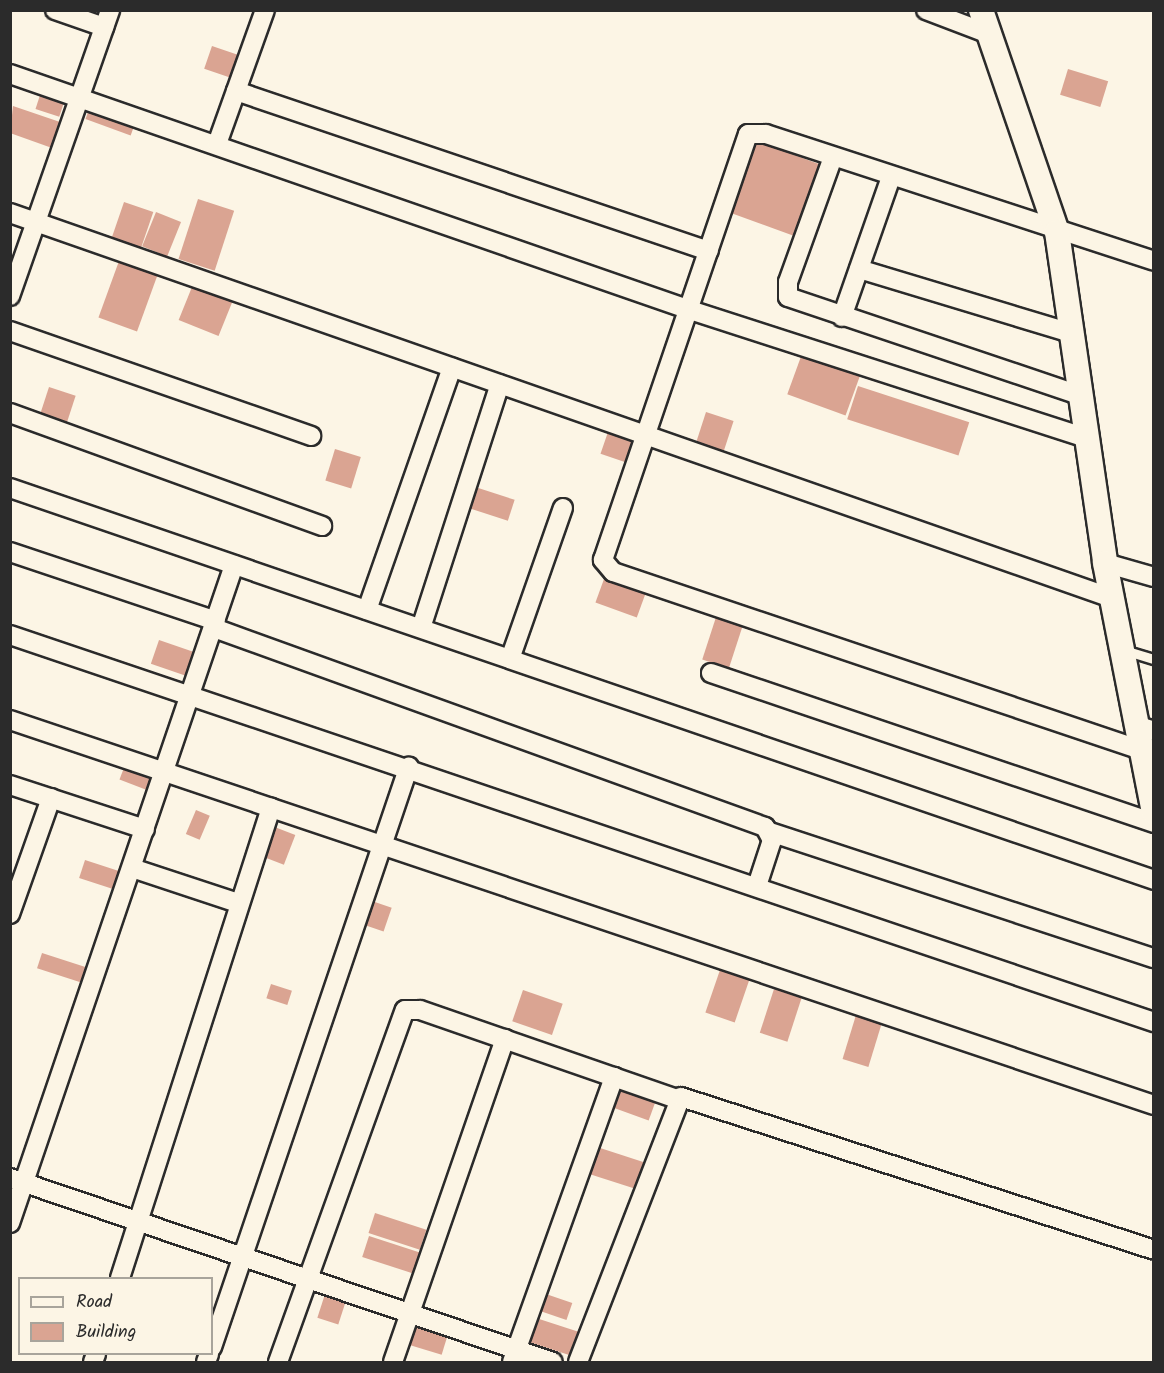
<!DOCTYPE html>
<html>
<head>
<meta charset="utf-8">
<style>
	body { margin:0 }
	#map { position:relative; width:1164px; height:1373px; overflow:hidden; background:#fcf5e5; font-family:Kalam,sans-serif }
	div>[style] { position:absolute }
	.building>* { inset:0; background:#daa492; transform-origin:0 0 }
	.roads { filter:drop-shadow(2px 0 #2b2b2b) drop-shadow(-2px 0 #2b2b2b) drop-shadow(0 2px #2b2b2b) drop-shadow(0 -2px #2b2b2b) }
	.lane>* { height:9px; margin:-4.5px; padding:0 4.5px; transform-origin:4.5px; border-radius:4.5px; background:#fcf5e5 }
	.street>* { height:18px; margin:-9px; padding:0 9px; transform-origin:9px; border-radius:9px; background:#fcf5e5 }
	.secondary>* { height:24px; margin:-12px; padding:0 12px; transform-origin:12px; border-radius:12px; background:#fcf5e5 }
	span { translate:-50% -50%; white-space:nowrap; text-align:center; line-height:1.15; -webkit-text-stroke:5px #fcf5e5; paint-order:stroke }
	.frame { position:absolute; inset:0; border:12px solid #2b2b2b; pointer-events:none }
	.legend { position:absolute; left:18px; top:1277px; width:195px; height:78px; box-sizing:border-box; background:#fcf5e5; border:2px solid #a8a49b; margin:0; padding:8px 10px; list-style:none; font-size:18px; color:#2b2b2b }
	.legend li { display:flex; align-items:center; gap:12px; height:30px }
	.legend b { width:30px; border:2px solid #a8a49b }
</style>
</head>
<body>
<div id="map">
	<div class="building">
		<i style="left:212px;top:46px;width:28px;height:24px;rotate:19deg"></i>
		<i style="left:1068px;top:69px;width:42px;height:27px;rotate:17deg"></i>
		<i style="left:42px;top:89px;width:25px;height:21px;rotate:18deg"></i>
		<i style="left:91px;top:104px;width:48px;height:16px;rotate:20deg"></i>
		<i style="clip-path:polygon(13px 106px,60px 122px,52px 148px,10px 133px)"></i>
		<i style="left:750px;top:139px;width:74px;height:76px;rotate:20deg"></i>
		<i style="left:198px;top:199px;width:38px;height:63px;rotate:18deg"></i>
		<i style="left:124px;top:202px;width:31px;height:39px;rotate:19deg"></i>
		<i style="left:156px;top:212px;width:27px;height:37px;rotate:22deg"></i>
		<i style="left:119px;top:261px;width:41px;height:60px;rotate:20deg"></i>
		<i style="left:194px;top:282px;width:43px;height:41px;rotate:22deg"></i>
		<i style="left:803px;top:351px;width:62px;height:46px;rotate:20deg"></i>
		<i style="left:858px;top:386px;width:117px;height:35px;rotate:18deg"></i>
		<i style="left:49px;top:387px;width:28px;height:34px;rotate:18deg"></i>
		<i style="left:706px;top:412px;width:29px;height:33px;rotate:18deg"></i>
		<i style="left:608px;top:432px;width:28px;height:23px;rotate:19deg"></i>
		<i style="left:335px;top:449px;width:27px;height:33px;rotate:17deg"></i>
		<i style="left:469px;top:485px;width:48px;height:22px;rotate:18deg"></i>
		<i style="left:604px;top:579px;width:44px;height:25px;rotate:20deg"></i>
		<i style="left:718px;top:611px;width:28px;height:51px;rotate:18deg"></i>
		<i style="left:159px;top:640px;width:40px;height:25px;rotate:19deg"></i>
		<i style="left:127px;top:760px;width:30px;height:21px;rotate:21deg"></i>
		<i style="left:196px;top:810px;width:15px;height:26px;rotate:23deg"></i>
		<i style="left:272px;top:826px;width:25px;height:32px;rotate:21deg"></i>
		<i style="left:85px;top:860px;width:38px;height:19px;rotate:18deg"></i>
		<i style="left:369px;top:900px;width:24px;height:25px;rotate:19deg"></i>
		<i style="left:42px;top:953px;width:48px;height:16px;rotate:18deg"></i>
		<i style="left:721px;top:967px;width:31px;height:48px;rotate:19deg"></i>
		<i style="left:271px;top:984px;width:22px;height:15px;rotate:18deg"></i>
		<i style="left:774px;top:989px;width:29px;height:46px;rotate:18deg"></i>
		<i style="left:523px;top:990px;width:42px;height:33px;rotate:19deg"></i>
		<i style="left:856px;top:1015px;width:27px;height:46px;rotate:17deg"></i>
		<i style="left:619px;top:1082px;width:41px;height:26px;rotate:20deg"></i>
		<i style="left:594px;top:1146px;width:59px;height:28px;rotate:18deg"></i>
		<i style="left:375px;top:1213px;width:54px;height:21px;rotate:18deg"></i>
		<i style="left:369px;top:1236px;width:55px;height:22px;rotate:18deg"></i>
		<i style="left:326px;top:1291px;width:22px;height:28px;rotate:18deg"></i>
		<i style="left:543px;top:1293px;width:31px;height:18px;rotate:19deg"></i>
		<i style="left:533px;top:1317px;width:55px;height:25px;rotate:18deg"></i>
		<i style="left:413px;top:1322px;width:37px;height:23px;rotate:17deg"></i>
	</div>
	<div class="roads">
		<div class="lane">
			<i style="left:1124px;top:650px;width:31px;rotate:17deg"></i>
		</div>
		<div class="street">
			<i style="left:55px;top:10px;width:52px;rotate:19.1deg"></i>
			<i style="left:926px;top:10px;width:67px;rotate:20.9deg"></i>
			<i style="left:10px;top:74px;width:720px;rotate:19.14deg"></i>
			<i style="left:690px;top:310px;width:416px;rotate:17.9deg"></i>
			<i style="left:236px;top:91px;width:499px;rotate:18.7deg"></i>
			<i style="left:217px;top:144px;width:142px;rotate:-70.3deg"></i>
			<i style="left:833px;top:157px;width:133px;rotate:109.8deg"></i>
			<i style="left:788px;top:282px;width:15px;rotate:90deg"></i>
			<i style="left:788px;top:297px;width:307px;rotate:18.6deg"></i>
			<i style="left:10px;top:213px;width:1167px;rotate:19.26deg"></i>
			<i style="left:859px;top:269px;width:221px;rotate:16.8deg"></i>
			<i style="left:10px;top:296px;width:303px;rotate:-70.7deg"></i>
			<i style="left:842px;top:317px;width:148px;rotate:-70.7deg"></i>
			<i style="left:10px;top:331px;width:319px;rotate:19.2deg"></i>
			<i style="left:10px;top:413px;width:332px;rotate:19.9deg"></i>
			<i style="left:10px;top:488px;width:1209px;rotate:18.91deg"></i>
			<i style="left:10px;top:552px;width:217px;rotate:18.5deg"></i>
			<i style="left:1105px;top:563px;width:51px;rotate:15.9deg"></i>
			<i style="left:367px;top:610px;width:257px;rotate:-70.7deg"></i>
			<i style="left:214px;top:628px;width:586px;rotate:19.86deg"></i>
			<i style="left:765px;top:827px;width:15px;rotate:62deg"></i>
			<i style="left:772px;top:840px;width:48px;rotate:108.1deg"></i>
			<i style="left:421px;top:628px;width:256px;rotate:-72.1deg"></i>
			<i style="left:10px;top:635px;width:1208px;rotate:18.69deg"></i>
			<i style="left:510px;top:659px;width:160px;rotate:-70.7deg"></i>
			<i style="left:711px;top:673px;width:468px;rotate:18.7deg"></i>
			<i style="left:10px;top:720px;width:1207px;rotate:18.6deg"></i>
			<i style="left:1136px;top:725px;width:19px;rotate:18deg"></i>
			<i style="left:1141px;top:750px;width:557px;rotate:-161.37deg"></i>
			<i style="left:613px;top:572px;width:16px;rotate:-130deg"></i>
			<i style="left:603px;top:560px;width:450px;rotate:-71.2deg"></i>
			<i style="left:748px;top:134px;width:18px"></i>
			<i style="left:766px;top:134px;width:408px;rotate:18.1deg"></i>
			<i style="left:10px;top:785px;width:142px;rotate:18.1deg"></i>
			<i style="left:770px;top:832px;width:404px;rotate:18.2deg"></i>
			<i style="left:132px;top:868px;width:112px;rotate:18.3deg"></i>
			<i style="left:10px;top:914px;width:123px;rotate:-70.5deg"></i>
			<i style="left:10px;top:1178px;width:573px;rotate:18.72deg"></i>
			<i style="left:10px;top:1223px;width:695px;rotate:-71.2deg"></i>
			<i style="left:120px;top:1278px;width:494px;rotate:-72.2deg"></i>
			<i style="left:212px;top:1347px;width:613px;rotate:-71.27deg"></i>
			<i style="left:93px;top:1362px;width:9px;rotate:-69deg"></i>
			<i style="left:206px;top:1362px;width:9px;rotate:-69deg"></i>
			<i style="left:278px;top:1362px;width:374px;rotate:-70.2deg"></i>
			<i style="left:405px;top:1010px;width:15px"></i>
			<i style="left:420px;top:1010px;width:272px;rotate:19.1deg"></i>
			<i style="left:393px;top:1362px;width:342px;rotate:-70.9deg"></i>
			<i style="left:512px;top:1362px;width:303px;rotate:-70.3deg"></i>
			<i style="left:578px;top:1362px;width:284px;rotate:-68.8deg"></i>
			<i style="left:681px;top:1097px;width:497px;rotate:17.9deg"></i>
		</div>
		<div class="secondary">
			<i style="left:981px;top:10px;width:235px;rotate:71.1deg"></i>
			<i style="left:1057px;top:232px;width:334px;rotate:81.7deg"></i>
			<i style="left:1105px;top:563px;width:254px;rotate:78.9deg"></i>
		</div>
	</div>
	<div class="frame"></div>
	<ul class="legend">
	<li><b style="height:8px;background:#fcf5e5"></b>Road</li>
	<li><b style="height:16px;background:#daa492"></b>Building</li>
	</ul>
</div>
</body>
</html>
